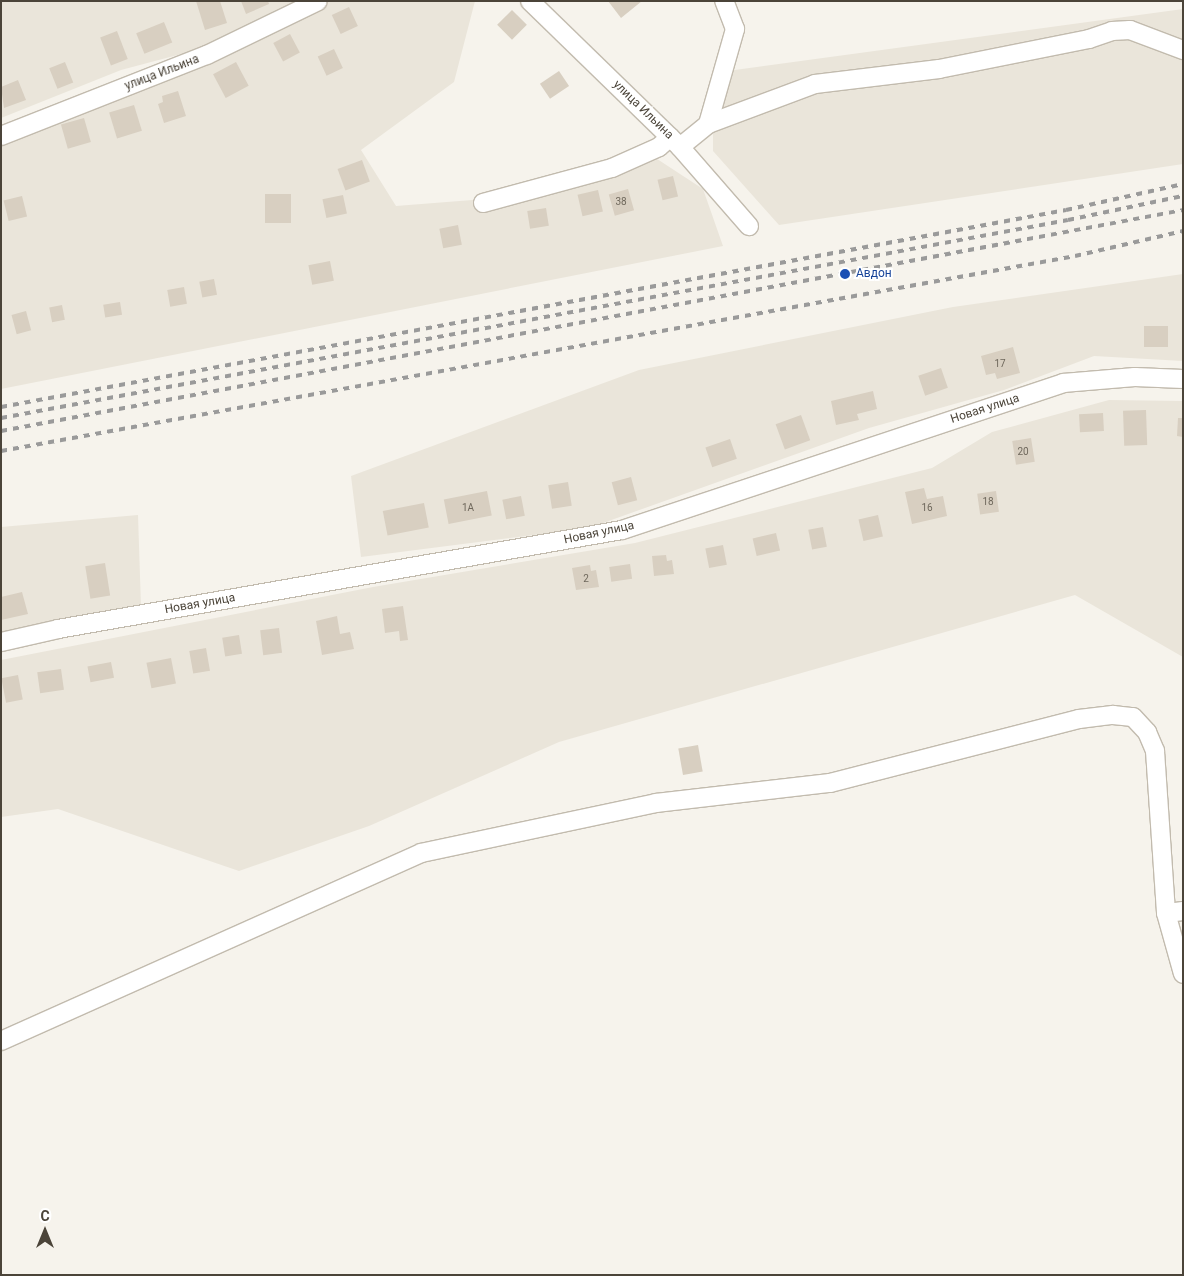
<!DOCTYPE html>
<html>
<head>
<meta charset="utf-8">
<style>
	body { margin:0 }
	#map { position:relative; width:1184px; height:1276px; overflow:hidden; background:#f6f3ec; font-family:Roboto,sans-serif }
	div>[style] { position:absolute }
	.residential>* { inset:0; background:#eae5da }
	.building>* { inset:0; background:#d8cfc1; transform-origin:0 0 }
	.roads { filter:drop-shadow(1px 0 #c2bbae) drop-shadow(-1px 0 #c2bbae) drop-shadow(0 1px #c2bbae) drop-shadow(0 -1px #c2bbae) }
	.minor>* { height:18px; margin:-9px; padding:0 9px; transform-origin:9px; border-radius:9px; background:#fff }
	.rail>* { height:4px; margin-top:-2px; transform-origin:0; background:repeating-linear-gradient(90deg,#9a9a9a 0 6px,transparent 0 12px) }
	.dots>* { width:14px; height:14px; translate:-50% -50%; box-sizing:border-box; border:2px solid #fff; border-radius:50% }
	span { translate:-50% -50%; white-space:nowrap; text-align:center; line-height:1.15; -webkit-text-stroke:4px #fff; paint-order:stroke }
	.number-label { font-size:10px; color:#6e675b }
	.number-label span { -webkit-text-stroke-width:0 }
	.street-label { font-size:12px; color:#4b4439 }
	.transit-label { font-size:12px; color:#164399 }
	.left { translate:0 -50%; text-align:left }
	.frame { position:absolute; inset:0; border:2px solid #4b4439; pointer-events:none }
	.north { position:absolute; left:20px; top:1206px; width:50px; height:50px; -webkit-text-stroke:4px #fff; paint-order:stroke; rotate:0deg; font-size:14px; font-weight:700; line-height:20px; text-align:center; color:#4b4439 }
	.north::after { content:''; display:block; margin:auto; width:18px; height:22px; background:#4b4439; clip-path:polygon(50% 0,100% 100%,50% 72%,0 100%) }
</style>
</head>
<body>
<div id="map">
	<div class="residential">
		<i style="clip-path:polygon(1px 1px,300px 1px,219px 44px,121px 70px,1px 118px)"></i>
		<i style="clip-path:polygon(319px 1px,475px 1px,454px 82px,361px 150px,396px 206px,485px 199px,651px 155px,703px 189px,723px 246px,1px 389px,1px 136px)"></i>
		<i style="clip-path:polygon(1183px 9px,1183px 164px,779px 225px,713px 151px,713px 73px)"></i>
		<i style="clip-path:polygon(1183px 274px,1183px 361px,1094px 356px,1004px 390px,869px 428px,589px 528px,361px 557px,351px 476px,639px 370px,953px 307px)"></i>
		<i style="clip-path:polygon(1109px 400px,1183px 401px,1183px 657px,1075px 595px,559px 742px,369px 826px,239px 871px,58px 809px,1px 817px,1px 660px,373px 587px,635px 543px,932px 468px,992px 432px)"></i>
		<i style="clip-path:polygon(138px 515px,141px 607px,1px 636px,1px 527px)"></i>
	</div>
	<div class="building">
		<i style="clip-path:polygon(196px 1px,220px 1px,227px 23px,205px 30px)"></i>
		<i style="clip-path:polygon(241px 1px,268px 1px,269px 4px,246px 14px)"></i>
		<i style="clip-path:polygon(608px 1px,642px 1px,621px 18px)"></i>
		<i style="left:349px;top:7px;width:21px;height:19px;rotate:65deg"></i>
		<i style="left:512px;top:10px;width:21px;height:21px;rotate:45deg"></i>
		<i style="left:164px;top:22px;width:22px;height:30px;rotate:68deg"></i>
		<i style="left:117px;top:31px;width:30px;height:18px;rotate:69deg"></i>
		<i style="left:290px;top:34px;width:21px;height:19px;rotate:62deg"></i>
		<i style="left:334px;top:49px;width:21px;height:18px;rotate:65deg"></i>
		<i style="left:65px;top:62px;width:22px;height:17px;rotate:68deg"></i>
		<i style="left:236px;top:62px;width:27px;height:26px;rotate:62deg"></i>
		<i style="left:559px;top:71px;width:18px;height:23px;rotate:56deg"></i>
		<i style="clip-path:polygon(18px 80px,26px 100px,4px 108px,1px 87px)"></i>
		<i style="clip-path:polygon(178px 91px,186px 116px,164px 123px,158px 104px,163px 102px,162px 96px)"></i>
		<i style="left:134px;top:105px;width:27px;height:26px;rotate:73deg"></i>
		<i style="left:84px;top:118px;width:25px;height:24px;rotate:74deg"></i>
		<i style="left:362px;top:160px;width:23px;height:26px;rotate:70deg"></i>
		<i style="left:673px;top:176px;width:21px;height:16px;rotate:76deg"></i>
		<i style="left:628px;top:189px;width:22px;height:20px;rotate:74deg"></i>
		<i style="left:598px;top:190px;width:22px;height:21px;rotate:77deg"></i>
		<i style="left:265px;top:194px;width:26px;height:29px"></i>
		<i style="left:343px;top:195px;width:19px;height:21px;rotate:78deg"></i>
		<i style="left:22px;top:196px;width:21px;height:19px;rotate:76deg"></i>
		<i style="left:546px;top:208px;width:18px;height:19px;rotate:81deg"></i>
		<i style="left:458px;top:225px;width:20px;height:19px;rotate:79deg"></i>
		<i style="left:330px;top:261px;width:20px;height:22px;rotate:79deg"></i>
		<i style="left:214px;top:279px;width:16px;height:15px;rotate:79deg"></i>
		<i style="left:184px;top:287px;width:17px;height:17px;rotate:80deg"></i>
		<i style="left:120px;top:302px;width:13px;height:17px;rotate:81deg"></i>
		<i style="left:62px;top:305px;width:15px;height:13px;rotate:79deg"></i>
		<i style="left:26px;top:311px;width:20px;height:15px;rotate:75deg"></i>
		<i style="left:1144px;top:326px;width:24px;height:21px"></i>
		<i style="clip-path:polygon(1013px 347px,1020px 373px,997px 379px,995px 373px,986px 375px,981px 356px)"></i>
		<i style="left:941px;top:368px;width:21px;height:24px;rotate:71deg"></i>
		<i style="clip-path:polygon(873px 391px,877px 409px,857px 414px,859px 420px,836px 425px,831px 401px)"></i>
		<i style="left:1146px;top:410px;width:35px;height:23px;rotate:88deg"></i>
		<i style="left:1103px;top:413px;width:18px;height:24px;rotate:87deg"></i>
		<i style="left:801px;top:415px;width:27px;height:27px;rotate:70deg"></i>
		<i style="clip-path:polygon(1178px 418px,1183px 418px,1183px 437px,1177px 436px)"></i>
		<i style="left:1031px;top:438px;width:24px;height:19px;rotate:81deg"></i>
		<i style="left:730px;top:439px;width:21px;height:26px;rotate:71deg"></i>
		<i style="left:631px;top:477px;width:24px;height:20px;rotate:75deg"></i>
		<i style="left:568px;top:482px;width:24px;height:20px;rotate:81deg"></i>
		<i style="clip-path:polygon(924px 488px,927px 499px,943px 496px,947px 516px,912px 524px,905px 492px)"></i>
		<i style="left:487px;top:491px;width:25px;height:44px;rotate:79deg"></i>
		<i style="left:996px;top:491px;width:21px;height:19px;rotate:82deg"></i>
		<i style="left:521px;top:496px;width:20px;height:19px;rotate:79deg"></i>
		<i style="left:424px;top:503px;width:25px;height:42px;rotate:79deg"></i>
		<i style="left:878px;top:515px;width:22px;height:20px;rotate:77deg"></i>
		<i style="left:823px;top:527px;width:20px;height:15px;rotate:79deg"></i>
		<i style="left:776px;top:533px;width:18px;height:24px;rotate:77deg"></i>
		<i style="left:723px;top:545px;width:20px;height:18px;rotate:79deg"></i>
		<i style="clip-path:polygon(666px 555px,667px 561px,672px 560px,674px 574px,654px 576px,652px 556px)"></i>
		<i style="left:105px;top:563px;width:33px;height:20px;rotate:81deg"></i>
		<i style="left:630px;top:564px;width:15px;height:21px;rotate:82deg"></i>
		<i style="clip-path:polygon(590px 565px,591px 571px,596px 570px,599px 587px,576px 590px,572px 568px)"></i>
		<i style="clip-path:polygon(22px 592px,28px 614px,1px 620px,1px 597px)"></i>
		<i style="clip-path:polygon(403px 606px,408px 640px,400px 641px,399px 631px,385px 633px,382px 609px)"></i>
		<i style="clip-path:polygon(337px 616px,340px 634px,350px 632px,354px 649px,322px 655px,316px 621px)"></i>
		<i style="left:279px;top:628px;width:25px;height:19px;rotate:83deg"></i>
		<i style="left:239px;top:635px;width:19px;height:17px;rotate:81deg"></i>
		<i style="left:206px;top:648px;width:23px;height:17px;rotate:80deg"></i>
		<i style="left:171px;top:658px;width:26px;height:25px;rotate:79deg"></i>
		<i style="left:111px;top:662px;width:16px;height:24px;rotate:79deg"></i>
		<i style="left:61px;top:669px;width:21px;height:24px;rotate:82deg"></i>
		<i style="left:18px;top:675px;width:25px;height:17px;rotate:79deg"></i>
		<i style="left:698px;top:745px;width:27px;height:20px;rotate:80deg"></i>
	</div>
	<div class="roads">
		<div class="minor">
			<i style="left:530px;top:1px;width:209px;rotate:44.2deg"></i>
			<i style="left:680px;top:147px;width:105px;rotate:48.9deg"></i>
			<i style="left:708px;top:124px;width:114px;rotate:-20.5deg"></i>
			<i style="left:815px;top:84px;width:125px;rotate:-6.9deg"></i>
			<i style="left:939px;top:69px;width:153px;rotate:-11.3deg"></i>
			<i style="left:1089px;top:39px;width:24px;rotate:-19deg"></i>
			<i style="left:1112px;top:31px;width:18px;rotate:-3deg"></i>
			<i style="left:1130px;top:30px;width:57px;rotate:20.7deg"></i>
			<i style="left:1px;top:136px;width:221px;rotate:-21.5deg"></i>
			<i style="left:207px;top:55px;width:123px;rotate:-25.9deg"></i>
			<i style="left:680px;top:147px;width:36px;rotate:-39deg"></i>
			<i style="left:708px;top:124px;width:99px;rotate:-74.1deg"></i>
			<i style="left:735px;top:29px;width:30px;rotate:-111deg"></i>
			<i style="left:483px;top:203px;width:134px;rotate:-15.2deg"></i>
			<i style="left:612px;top:168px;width:51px;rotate:-24.1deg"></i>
			<i style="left:659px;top:147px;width:15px;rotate:-42deg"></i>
			<i style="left:1px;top:642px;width:58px;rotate:-12.8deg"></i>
			<i style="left:58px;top:629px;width:573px;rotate:-9.96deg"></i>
			<i style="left:622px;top:530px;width:465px;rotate:-18.4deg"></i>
			<i style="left:1063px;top:383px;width:72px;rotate:-4.8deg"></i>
			<i style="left:1135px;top:377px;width:48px;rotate:2.4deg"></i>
			<i style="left:1183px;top:911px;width:17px;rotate:173deg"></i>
			<i style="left:1166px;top:913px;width:63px;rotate:74.4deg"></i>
			<i style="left:1px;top:1041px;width:460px;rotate:-24.1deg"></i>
			<i style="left:421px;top:853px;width:240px;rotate:-12deg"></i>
			<i style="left:656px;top:803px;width:175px;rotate:-6.6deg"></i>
			<i style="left:830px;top:783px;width:257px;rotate:-14.4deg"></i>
			<i style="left:1079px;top:719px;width:34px;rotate:-7deg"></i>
			<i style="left:1113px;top:715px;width:20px;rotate:6deg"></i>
			<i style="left:1133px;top:717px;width:21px;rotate:47deg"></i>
			<i style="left:1147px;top:732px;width:21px;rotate:67deg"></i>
			<i style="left:1155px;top:751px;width:162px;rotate:86.1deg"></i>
		</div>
	</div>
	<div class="rail">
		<i style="left:1px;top:407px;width:1083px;rotate:-10.48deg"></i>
		<i style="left:1066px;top:210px;width:120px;rotate:-12.5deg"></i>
		<i style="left:1px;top:418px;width:1085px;rotate:-10.51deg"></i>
		<i style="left:1068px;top:220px;width:117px;rotate:-11.8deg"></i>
		<i style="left:1px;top:431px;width:1202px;rotate:-10.59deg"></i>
		<i style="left:1px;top:451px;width:1092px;rotate:-10.29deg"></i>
		<i style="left:1075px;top:256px;width:111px;rotate:-13deg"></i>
	</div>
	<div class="dots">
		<i style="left:845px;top:274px;background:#1a4fb4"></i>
	</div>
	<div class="number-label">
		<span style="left:621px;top:202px">38</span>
		<span style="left:1000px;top:364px">17</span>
		<span style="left:1023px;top:452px">20</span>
		<span style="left:988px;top:502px">18</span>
		<span style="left:468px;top:508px">1А</span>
		<span style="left:927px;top:508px">16</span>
		<span style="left:586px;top:579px">2</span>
	</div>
	<div class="street-label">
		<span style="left:162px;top:73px;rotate:-21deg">улица Ильина</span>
		<span style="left:643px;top:110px;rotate:44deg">улица Ильина</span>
		<span style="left:985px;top:409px;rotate:-18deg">Новая улица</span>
		<span style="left:599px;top:533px;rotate:-12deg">Новая улица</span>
		<span style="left:200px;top:604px;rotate:-10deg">Новая улица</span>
	</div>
	<div class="transit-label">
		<span class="left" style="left:856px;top:274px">Авдон</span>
	</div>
	<div class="frame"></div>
	<div class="north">С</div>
</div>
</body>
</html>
